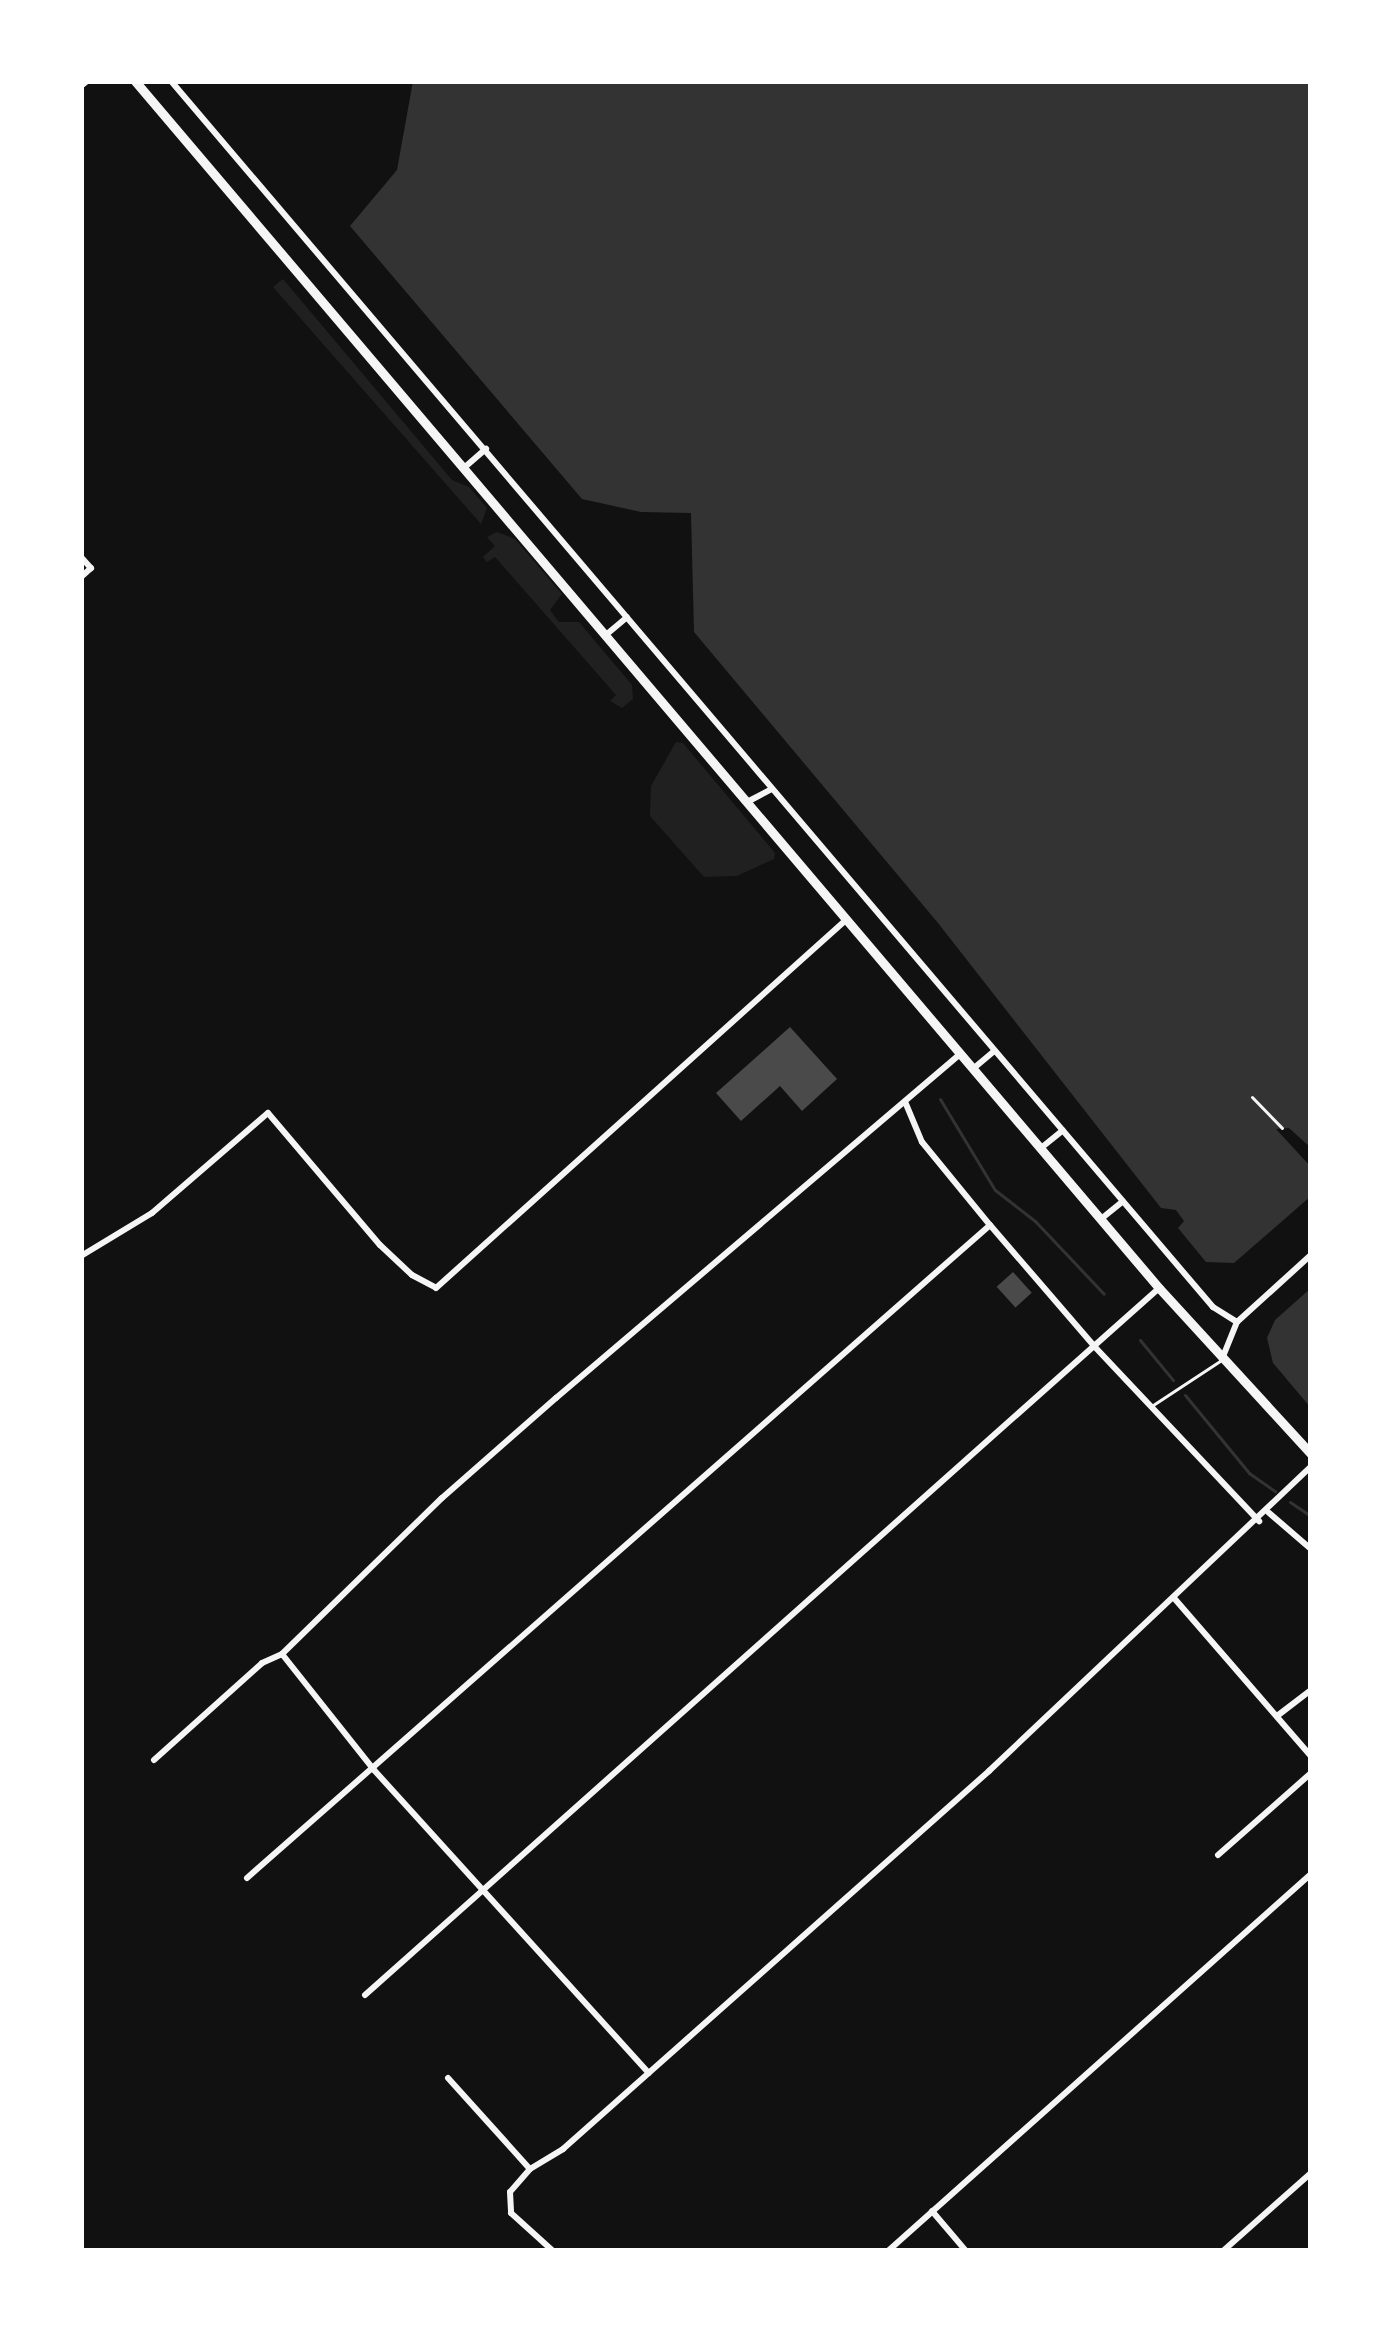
<!DOCTYPE html>
<html>
<head>
<meta charset="utf-8">
<style>
	body { margin:0 }
	#map { position:relative; width:1392px; height:2332px; overflow:hidden; background:#111; font-family:"Fira Sans Condensed",sans-serif }
	div>[style] { position:absolute }
	.green>* { inset:0; background:#202020 }
	.water>* { inset:0; background:#333 }
	.stream>* { height:3px; margin:-1.5px; padding:0 1.5px; transform-origin:1.5px; border-radius:1.5px; background:#333 }
	.building>* { inset:0; background:#4a4a4a; transform-origin:0 0 }
	.path>* { height:3px; margin:-1.5px; padding:0 1.5px; transform-origin:1.5px; border-radius:1.5px; background:#f5f5f5 }
	.service>* { height:3px; margin:-1.5px; padding:0 1.5px; transform-origin:1.5px; border-radius:1.5px; background:#f5f5f5 }
	.minor>* { height:6px; margin:-3px; padding:0 3px; transform-origin:3px; border-radius:3px; background:#f5f5f5 }
	.secondary>* { height:9px; margin:-4.5px; padding:0 4.5px; transform-origin:4.5px; border-radius:4.5px; background:#f5f5f5 }
	span { translate:-50% -50%; white-space:nowrap; text-align:center; line-height:1.15; -webkit-text-stroke:9px #fff; paint-order:stroke }
	.frame { position:absolute; inset:0; border:84px solid #fff; pointer-events:none }
</style>
</head>
<body>
<div id="map">
	<div class="green">
		<i style="clip-path:polygon(283px 279px,452px 480px,469px 487px,487px 508px,481px 524px,273px 287px)"></i>
		<i style="clip-path:polygon(497px 532px,515px 539px,562px 594px,550px 610px,559px 622px,579px 622px,632px 685px,633px 699px,622px 708px,610px 701px,616px 695px,495px 557px,487px 562px,483px 557px,495px 546px,487px 537px)"></i>
		<i style="clip-path:polygon(676px 742px,683px 743px,775px 853px,774px 859px,737px 876px,704px 877px,650px 816px,651px 786px)"></i>
	</div>
	<div class="water">
		<i style="clip-path:polygon(413px 81px,1311px 81px,1311px 1148px,1289px 1128px,1276px 1129px,1311px 1167px,1311px 1196px,1234px 1263px,1206px 1262px,1178px 1228px,1184px 1221px,1176px 1210px,1161px 1208px,938px 923px,694px 632px,691px 513px,641px 512px,582px 499px,350px 226px,397px 170px)"></i>
		<i style="clip-path:polygon(1311px 1288px,1311px 1408px,1273px 1363px,1267px 1338px,1275px 1320px)"></i>
	</div>
	<div class="stream">
		<i style="left:940px;top:1099px;width:106px;rotate:58.9deg"></i>
		<i style="left:995px;top:1190px;width:51px;rotate:37.8deg"></i>
		<i style="left:1035px;top:1221px;width:100px;rotate:46.6deg"></i>
		<i style="left:1140px;top:1340px;width:52px;rotate:50.5deg"></i>
		<i style="left:1185px;top:1395px;width:101px;rotate:50.6deg"></i>
		<i style="left:1249px;top:1473px;width:32px;rotate:35deg"></i>
		<i style="left:1290px;top:1502px;width:25px;rotate:34deg"></i>
	</div>
	<div class="building">
		<i style="clip-path:polygon(790px 1027px,837px 1079px,802px 1111px,780px 1086px,741px 1121px,716px 1093px)"></i>
		<i style="left:1013px;top:1272px;width:28px;height:22px;rotate:48deg"></i>
	</div>
	<div class="path">
		<i style="left:1252px;top:1097px;width:43px;rotate:45.9deg"></i>
	</div>
	<div class="service">
		<i style="left:1153px;top:1405px;width:80px;rotate:-33.3deg"></i>
	</div>
	<div class="minor">
		<i style="left:171px;top:81px;width:1609px;rotate:49.64deg"></i>
		<i style="left:1213px;top:1307px;width:28px;rotate:32deg"></i>
		<i style="left:81px;top:86px;width:8px;rotate:-40deg"></i>
		<i style="left:465px;top:467px;width:28px;rotate:-41deg"></i>
		<i style="left:81px;top:557px;width:15px;rotate:48deg"></i>
		<i style="left:91px;top:568px;width:13px;rotate:138deg"></i>
		<i style="left:607px;top:634px;width:26px;rotate:-40deg"></i>
		<i style="left:749px;top:801px;width:26px;rotate:-28deg"></i>
		<i style="left:974px;top:1068px;width:26px;rotate:-40deg"></i>
		<i style="left:906px;top:1104px;width:41px;rotate:67.2deg"></i>
		<i style="left:922px;top:1142px;width:107px;rotate:50.7deg"></i>
		<i style="left:990px;top:1225px;width:160px;rotate:49.3deg"></i>
		<i style="left:1094px;top:1346px;width:241px;rotate:46.7deg"></i>
		<i style="left:1041px;top:1148px;width:28px;rotate:-39deg"></i>
		<i style="left:1101px;top:1219px;width:28px;rotate:-39deg"></i>
		<i style="left:81px;top:1256px;width:83px;rotate:-31.2deg"></i>
		<i style="left:152px;top:1213px;width:153px;rotate:-40.8deg"></i>
		<i style="left:268px;top:1113px;width:173px;rotate:49.7deg"></i>
		<i style="left:380px;top:1245px;width:44px;rotate:43.2deg"></i>
		<i style="left:412px;top:1275px;width:27px;rotate:28deg"></i>
		<i style="left:436px;top:1288px;width:552px;rotate:-41.92deg"></i>
		<i style="left:1222px;top:1359px;width:40px;rotate:-68deg"></i>
		<i style="left:1237px;top:1322px;width:100px;rotate:-42.2deg"></i>
		<i style="left:1268px;top:1512px;width:57px;rotate:40.7deg"></i>
		<i style="left:1174px;top:1598px;width:209px;rotate:49.1deg"></i>
		<i style="left:282px;top:1654px;width:148px;rotate:51.6deg"></i>
		<i style="left:374px;top:1770px;width:409px;rotate:47.8deg"></i>
		<i style="left:1277px;top:1716px;width:43px;rotate:-37.4deg"></i>
		<i style="left:154px;top:1760px;width:145px;rotate:-41.9deg"></i>
		<i style="left:262px;top:1663px;width:22px;rotate:-24deg"></i>
		<i style="left:282px;top:1654px;width:223px;rotate:-44.3deg"></i>
		<i style="left:442px;top:1498px;width:152px;rotate:-41.3deg"></i>
		<i style="left:556px;top:1398px;width:529px;rotate:-40.4deg"></i>
		<i style="left:1218px;top:1855px;width:124px;rotate:-41.4deg"></i>
		<i style="left:247px;top:1878px;width:989px;rotate:-41.31deg"></i>
		<i style="left:365px;top:1995px;width:1063px;rotate:-41.68deg"></i>
		<i style="left:448px;top:2078px;width:122px;rotate:48deg"></i>
		<i style="left:530px;top:2169px;width:39px;rotate:-31deg"></i>
		<i style="left:563px;top:2149px;width:570px;rotate:-41.58deg"></i>
		<i style="left:989px;top:1771px;width:444px;rotate:-43.4deg"></i>
		<i style="left:530px;top:2169px;width:30px;rotate:131deg"></i>
		<i style="left:510px;top:2192px;width:21px;rotate:87deg"></i>
		<i style="left:511px;top:2213px;width:57px;rotate:42.1deg"></i>
		<i style="left:932px;top:2211px;width:52px;rotate:49.6deg"></i>
		<i style="left:888px;top:2251px;width:567px;rotate:-41.71deg"></i>
		<i style="left:1223px;top:2251px;width:118px;rotate:-41.6deg"></i>
	</div>
	<div class="secondary">
		<i style="left:135px;top:81px;width:1583px;rotate:49.69deg"></i>
		<i style="left:1159px;top:1288px;width:225px;rotate:47.5deg"></i>
	</div>
	<div class="frame"></div>
</div>
</body>
</html>
